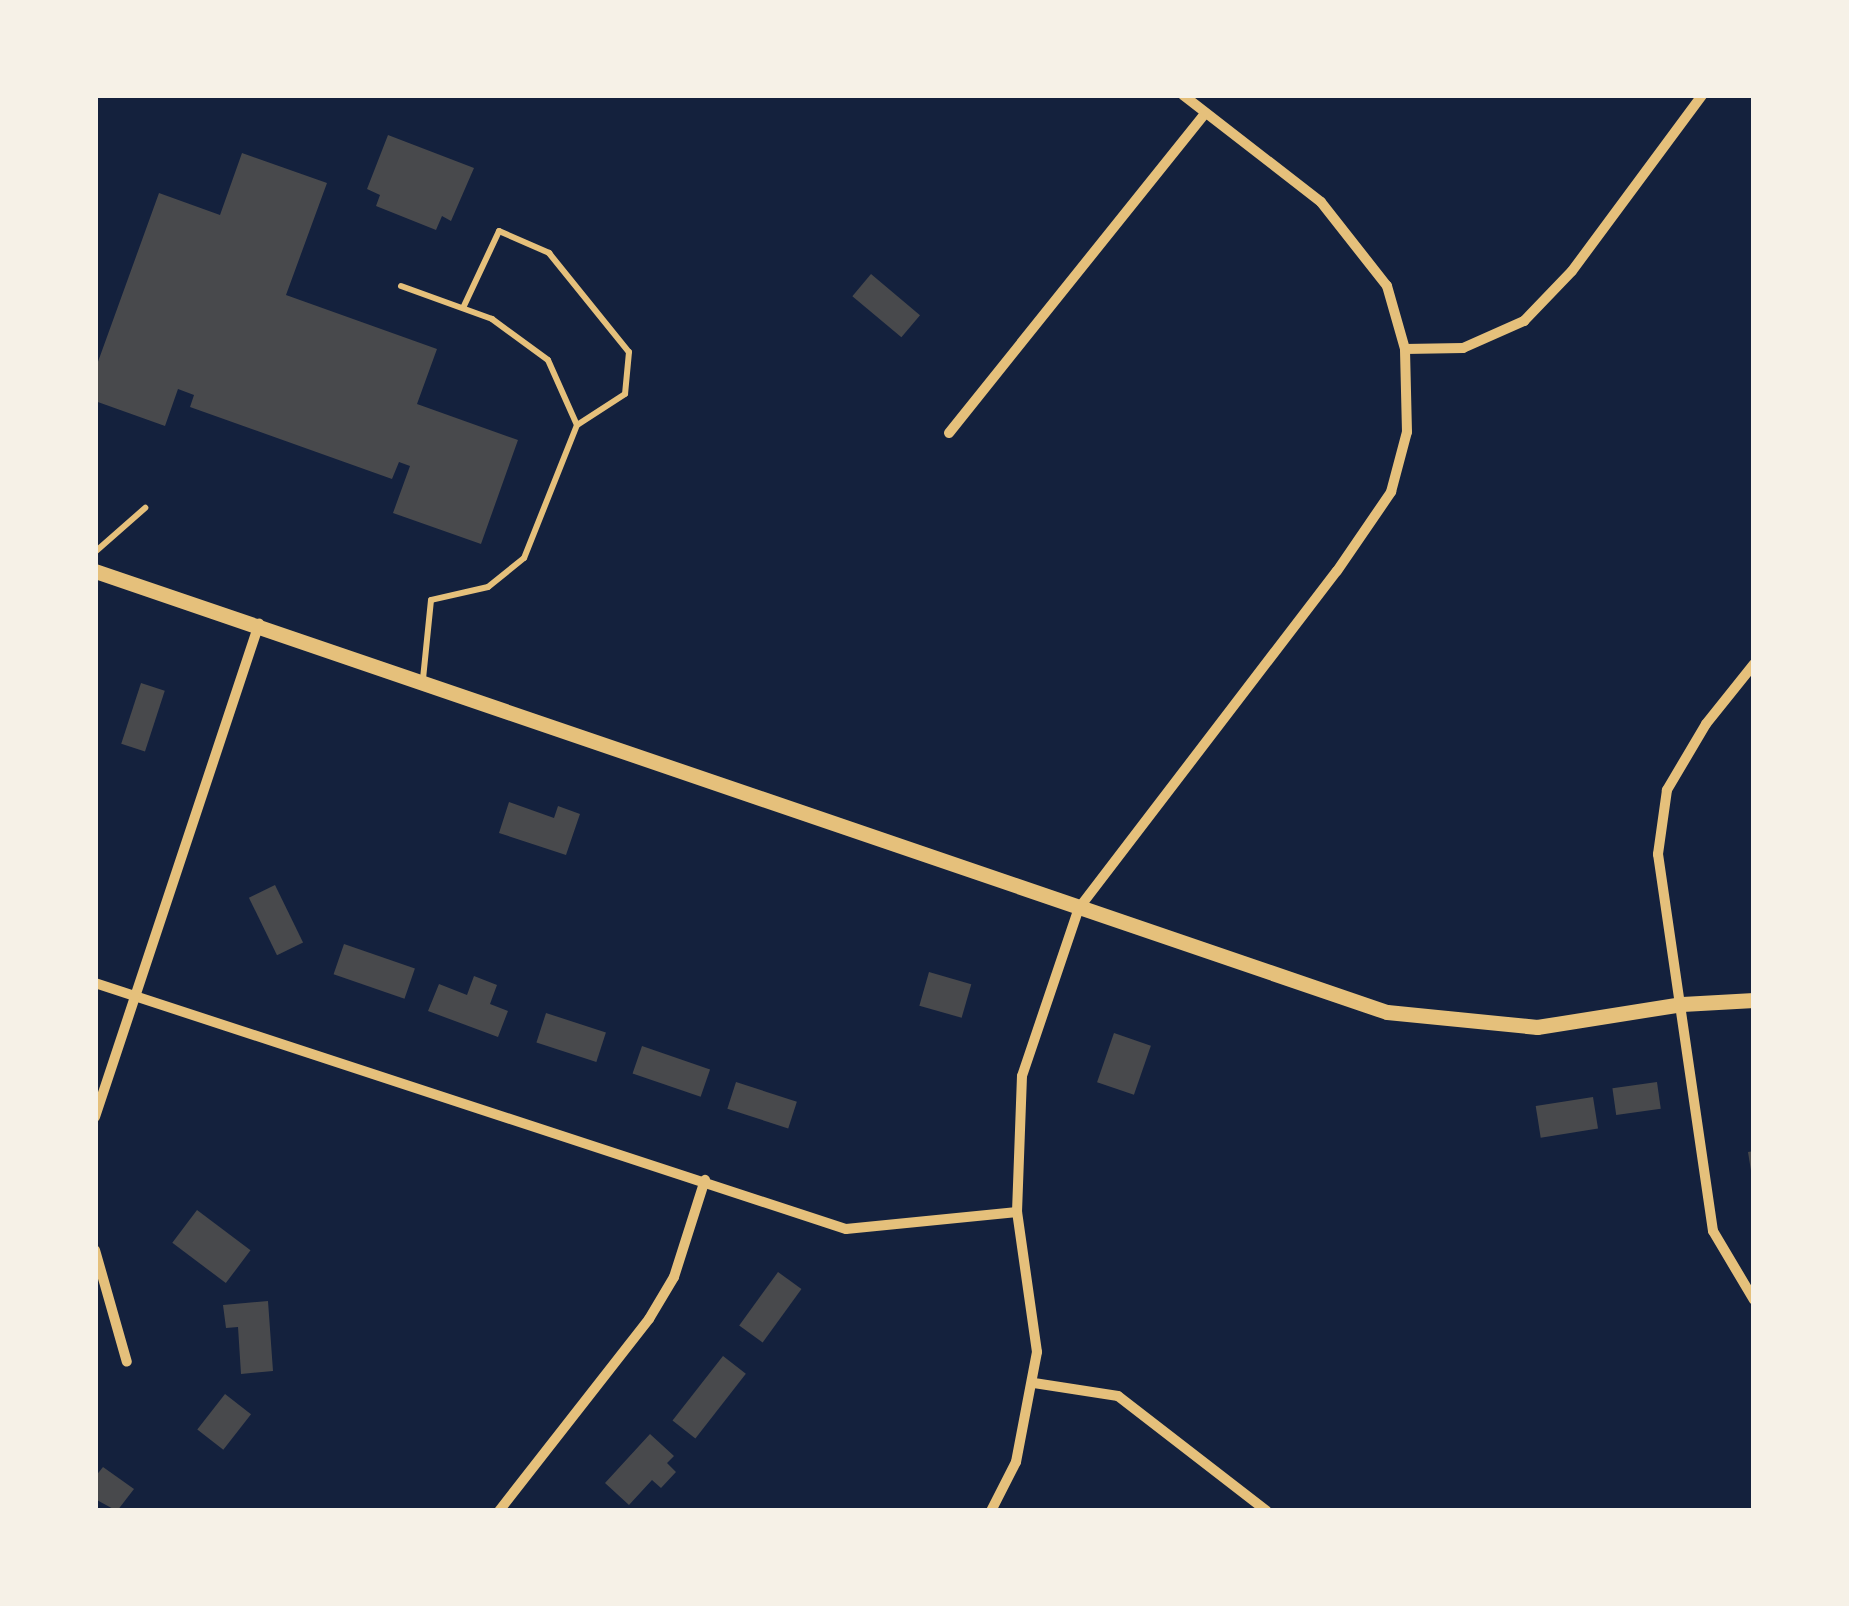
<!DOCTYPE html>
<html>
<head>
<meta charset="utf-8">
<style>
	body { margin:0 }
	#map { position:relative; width:1849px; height:1606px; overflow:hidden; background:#14213d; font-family:"Public Sans",sans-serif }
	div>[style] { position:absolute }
	.building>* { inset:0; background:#48494c; transform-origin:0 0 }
	.service>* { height:6px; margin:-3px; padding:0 3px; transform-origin:3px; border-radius:3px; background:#e5c07b }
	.minor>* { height:10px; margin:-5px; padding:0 5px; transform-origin:5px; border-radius:5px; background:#e5c07b }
	.tertiary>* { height:15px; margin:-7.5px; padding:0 7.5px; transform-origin:7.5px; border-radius:7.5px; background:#e5c07b }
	span { translate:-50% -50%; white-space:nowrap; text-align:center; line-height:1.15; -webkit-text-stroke:9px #f6f1e7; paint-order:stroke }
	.frame { position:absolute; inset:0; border:98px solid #f6f1e7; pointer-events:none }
</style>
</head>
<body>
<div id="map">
	<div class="building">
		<i style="clip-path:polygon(388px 135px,474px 168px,451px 221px,442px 216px,436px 230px,376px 206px,380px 195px,367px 189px)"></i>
		<i style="clip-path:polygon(242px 153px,327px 183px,286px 295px,437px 349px,417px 404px,518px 440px,481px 544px,393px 513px,410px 466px,399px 462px,392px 479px,190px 407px,194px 395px,178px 389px,165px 426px,95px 401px,95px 370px,159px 193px,220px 215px)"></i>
		<i style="left:871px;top:274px;width:64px;height:29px;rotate:40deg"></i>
		<i style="left:141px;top:683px;width:25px;height:64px;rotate:18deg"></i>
		<i style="clip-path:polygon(509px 802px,554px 818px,558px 806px,580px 814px,566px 855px,499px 833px)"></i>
		<i style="left:275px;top:885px;width:64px;height:29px;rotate:64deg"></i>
		<i style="left:344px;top:944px;width:75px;height:32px;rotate:19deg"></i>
		<i style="left:929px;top:972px;width:44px;height:35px;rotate:16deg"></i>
		<i style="clip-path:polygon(474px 976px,497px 985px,490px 1004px,508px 1011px,498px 1037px,428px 1011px,439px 984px,467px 995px)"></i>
		<i style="left:546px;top:1013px;width:63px;height:31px;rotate:18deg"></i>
		<i style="left:1114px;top:1033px;width:39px;height:52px;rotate:19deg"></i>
		<i style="left:642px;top:1046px;width:72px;height:29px;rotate:19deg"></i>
		<i style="left:736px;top:1082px;width:64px;height:28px;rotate:18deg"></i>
		<i style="left:1657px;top:1082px;width:27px;height:45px;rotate:82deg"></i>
		<i style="left:1593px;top:1097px;width:32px;height:58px;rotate:81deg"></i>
		<i style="clip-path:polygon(1754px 1151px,1754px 1176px,1752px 1177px,1748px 1152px)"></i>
		<i style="left:197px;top:1210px;width:67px;height:41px;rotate:37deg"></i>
		<i style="left:778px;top:1272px;width:29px;height:66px;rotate:36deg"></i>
		<i style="clip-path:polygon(268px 1301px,273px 1371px,241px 1374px,238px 1327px,226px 1328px,223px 1305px)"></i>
		<i style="left:723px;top:1356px;width:29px;height:82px;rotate:38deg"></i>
		<i style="left:225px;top:1394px;width:33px;height:45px;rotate:38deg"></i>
		<i style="clip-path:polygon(650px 1434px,674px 1456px,667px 1463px,676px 1472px,661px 1488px,652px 1480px,629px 1505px,605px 1483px)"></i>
		<i style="clip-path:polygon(103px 1467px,134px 1489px,117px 1511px,95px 1499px,95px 1477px)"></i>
	</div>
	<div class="service">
		<i style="left:401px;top:286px;width:97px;rotate:19.9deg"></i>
		<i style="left:492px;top:319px;width:69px;rotate:36.2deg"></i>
		<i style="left:548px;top:360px;width:71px;rotate:66deg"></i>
		<i style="left:577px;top:425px;width:143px;rotate:111.7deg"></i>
		<i style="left:524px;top:558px;width:46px;rotate:141.1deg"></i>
		<i style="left:488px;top:587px;width:58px;rotate:167.2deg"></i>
		<i style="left:431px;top:600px;width:79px;rotate:95.8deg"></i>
		<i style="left:463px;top:308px;width:85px;rotate:-64.9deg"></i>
		<i style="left:499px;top:231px;width:55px;rotate:23.7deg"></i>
		<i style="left:549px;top:253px;width:127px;rotate:51.1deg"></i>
		<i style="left:629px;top:352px;width:42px;rotate:95.4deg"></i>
		<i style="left:625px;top:394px;width:57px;rotate:147.1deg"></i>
		<i style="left:95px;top:552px;width:67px;rotate:-41.3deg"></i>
	</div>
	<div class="minor">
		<i style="left:1405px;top:349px;width:58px;rotate:-1deg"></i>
		<i style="left:1463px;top:348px;width:67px;rotate:-23.9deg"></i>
		<i style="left:1524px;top:321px;width:69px;rotate:-46.2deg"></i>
		<i style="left:1572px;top:271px;width:219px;rotate:-53.5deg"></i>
		<i style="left:949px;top:433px;width:410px;rotate:-51.3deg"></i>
		<i style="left:1754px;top:664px;width:77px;rotate:128.7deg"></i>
		<i style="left:1706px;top:724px;width:77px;rotate:120.6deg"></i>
		<i style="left:1667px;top:790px;width:65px;rotate:98deg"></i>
		<i style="left:1658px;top:854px;width:381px;rotate:81.7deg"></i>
		<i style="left:1713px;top:1231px;width:80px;rotate:59.3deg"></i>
		<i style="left:95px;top:983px;width:790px;rotate:18.14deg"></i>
		<i style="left:846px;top:1229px;width:172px;rotate:-5.7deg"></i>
		<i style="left:95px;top:1117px;width:520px;rotate:-71.6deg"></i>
		<i style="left:95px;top:1250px;width:116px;rotate:74.1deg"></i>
		<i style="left:1034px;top:1383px;width:85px;rotate:8.8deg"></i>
		<i style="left:1118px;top:1396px;width:188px;rotate:37.7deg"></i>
		<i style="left:499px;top:1511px;width:244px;rotate:-52deg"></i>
		<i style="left:649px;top:1319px;width:49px;rotate:-59.2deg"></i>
		<i style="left:674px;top:1277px;width:102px;rotate:-72.3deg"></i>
		<i style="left:991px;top:1511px;width:55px;rotate:-63deg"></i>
		<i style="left:1016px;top:1462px;width:112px;rotate:-79.2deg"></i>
		<i style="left:1037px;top:1352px;width:141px;rotate:-98.1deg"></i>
		<i style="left:1017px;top:1212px;width:136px;rotate:-87.9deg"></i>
		<i style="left:1022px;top:1076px;width:177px;rotate:-71.3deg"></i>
		<i style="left:1079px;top:908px;width:424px;rotate:-52.6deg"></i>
		<i style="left:1337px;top:571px;width:96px;rotate:-55.6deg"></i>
		<i style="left:1391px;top:492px;width:62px;rotate:-75.1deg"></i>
		<i style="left:1407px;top:432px;width:83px;rotate:-91.4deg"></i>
		<i style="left:1405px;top:349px;width:66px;rotate:-105.9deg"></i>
		<i style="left:1387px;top:286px;width:107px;rotate:-128.2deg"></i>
		<i style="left:1321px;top:202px;width:175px;rotate:-142.2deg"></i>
	</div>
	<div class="tertiary">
		<i style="left:95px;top:571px;width:1365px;rotate:18.85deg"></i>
		<i style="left:1387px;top:1012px;width:151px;rotate:5.7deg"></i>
		<i style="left:1537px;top:1027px;width:147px;rotate:-9deg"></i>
		<i style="left:1682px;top:1004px;width:72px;rotate:-3.2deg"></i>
	</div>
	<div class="frame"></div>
</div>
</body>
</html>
